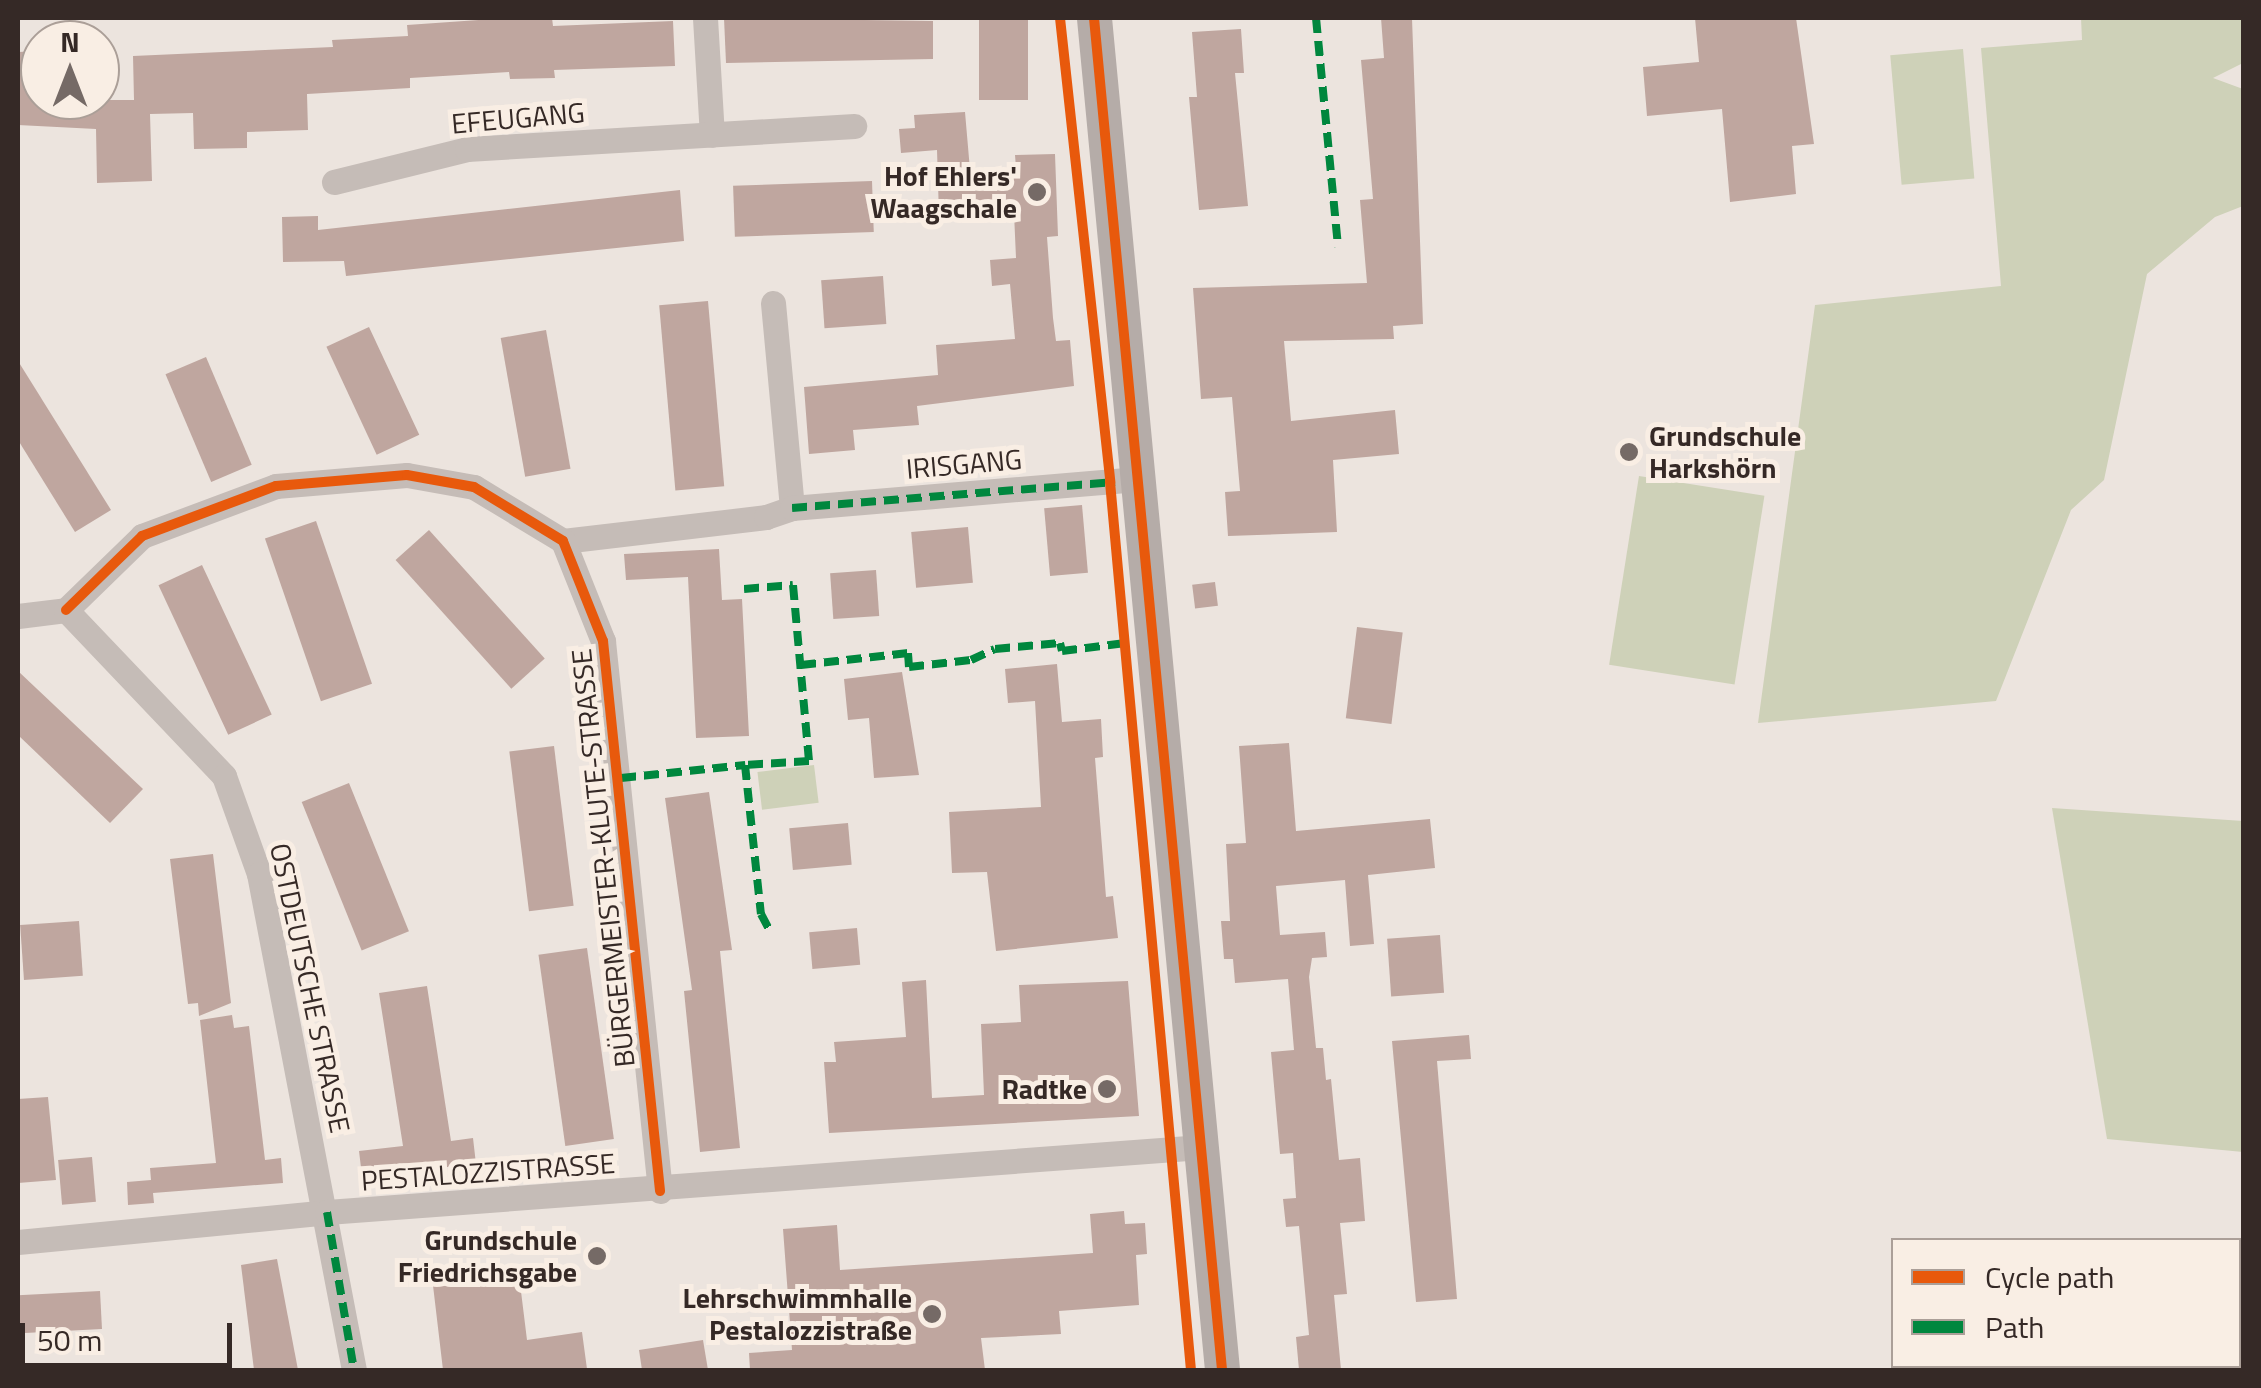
<!DOCTYPE html>
<html>
<head>
<meta charset="utf-8">
<style>
	body { margin:0 }
	#map { position:relative; width:2261px; height:1388px; overflow:hidden; background:#ece4de; font-family:"Titillium Web",sans-serif }
	div>[style] { position:absolute }
	.green>* { inset:0; background:#ced1b8; transform-origin:0 0 }
	.building>* { inset:0; background:#bfa69f; transform-origin:0 0 }
	.street>* { height:25px; margin:-12.5px; padding:0 12.5px; transform-origin:12.5px; border-radius:12.5px; background:#c5bcb7 }
	.secondary>* { height:35px; margin:-17.5px; padding:0 17.5px; transform-origin:17.5px; border-radius:17.5px; background:#b5aca8 }
	.quiet>* { height:8px; margin-top:-4px; transform-origin:0; background:repeating-linear-gradient(90deg,#00873e 0 15px,transparent 0 23px) }
	.cycleway>* { height:10px; margin:-5px; padding:0 5px; transform-origin:5px; border-radius:5px; background:#e8590c }
	.dots>* { width:28px; height:28px; translate:-50% -50%; box-sizing:border-box; border:5px solid #f9eee4; border-radius:50% }
	span { translate:-50% -50%; white-space:nowrap; text-align:center; line-height:1.15; -webkit-text-stroke:10px #f9eee4; paint-order:stroke }
	.street-label { font-size:28px; color:#352926 }
	.poi-label { font-size:28px; color:#352926; font-weight:700 }
	.right { translate:-100% -50%; text-align:right }
	.left { translate:0 -50%; text-align:left }
	.frame { position:absolute; inset:0; border:20px solid #352926; pointer-events:none }
	.legend { position:absolute; left:1891px; top:1238px; width:350px; height:130px; box-sizing:border-box; background:#f9eee4; border:2px solid #ab9f98; margin:0; padding:12px 18px; list-style:none; font-size:30px; color:#352926 }
	.legend li { display:flex; align-items:center; gap:20px; height:50px }
	.legend b { width:50px; border:2px solid #ab9f98 }
	.north { position:absolute; left:20px; top:20px; width:100px; height:100px; box-sizing:border-box; background:#f9eee4; border:2px solid #ab9f98; border-radius:50%; rotate:0deg; font-size:28px; font-weight:700; line-height:40px; text-align:center; color:#352926 }
	.north::after { content:''; display:block; margin:auto; width:35px; height:45px; background:#756a66; clip-path:polygon(50% 0,100% 100%,50% 72%,0 100%) }
	.scale { position:absolute; left:20px; top:1323px; width:212px; height:45px; box-sizing:border-box; border:5px solid #352926; border-top:0; padding-left:12px; font-size:30px; line-height:35px; white-space:nowrap; color:#352926; -webkit-text-stroke:8px #f9eee4; paint-order:stroke }
</style>
</head>
<body>
<div id="map">
	<div class="green">
		<i style="clip-path:polygon(2081px 18px,2243px 18px,2243px 63px,2213px 78px,2243px 89px,2243px 206px,2215px 217px,2147px 274px,2104px 480px,2071px 510px,1996px 701px,1758px 723px,1815px 305px,2001px 286px,1981px 48px,2082px 40px)"></i>
		<i style="left:1963px;top:49px;width:130px;height:73px;rotate:85deg"></i>
		<i style="left:1639px;top:476px;width:127px;height:191px;rotate:9deg"></i>
		<i style="left:814px;top:765px;width:38px;height:57px;rotate:83deg"></i>
		<i style="clip-path:polygon(2052px 808px,2243px 821px,2243px 1152px,2107px 1139px)"></i>
	</div>
	<div class="building">
		<i style="clip-path:polygon(507px 18px,552px 18px,553px 26px,673px 21px,675px 66px,554px 70px,555px 78px,510px 79px,509px 72px,410px 78px,410px 88px,307px 94px,308px 130px,247px 132px,247px 148px,194px 149px,193px 113px,150px 114px,152px 181px,97px 183px,96px 129px,18px 125px,18px 52px,40px 51px,40px 100px,134px 100px,133px 56px,333px 47px,332px 40px,408px 36px,407px 25px)"></i>
		<i style="clip-path:polygon(724px 18px,933px 21px,933px 59px,726px 63px)"></i>
		<i style="left:979px;top:18px;width:49px;height:82px"></i>
		<i style="clip-path:polygon(1381px 18px,1412px 18px,1423px 324px,1393px 326px,1394px 339px,1284px 341px,1291px 421px,1395px 410px,1399px 454px,1333px 460px,1337px 532px,1228px 536px,1225px 492px,1240px 491px,1232px 397px,1201px 399px,1193px 288px,1367px 283px,1360px 200px,1373px 199px,1361px 60px,1384px 58px)"></i>
		<i style="clip-path:polygon(1695px 18px,1796px 18px,1814px 144px,1792px 146px,1796px 194px,1730px 202px,1722px 109px,1647px 116px,1643px 67px,1699px 62px)"></i>
		<i style="clip-path:polygon(1241px 29px,1244px 73px,1235px 73px,1248px 206px,1199px 210px,1189px 97px,1197px 97px,1192px 32px)"></i>
		<i style="clip-path:polygon(965px 112px,970px 170px,1016px 168px,1015px 155px,1055px 154px,1058px 236px,1047px 237px,1053px 318px,1056px 341px,1070px 340px,1074px 386px,917px 406px,919px 425px,853px 430px,855px 450px,809px 454px,804px 387px,938px 375px,936px 345px,1015px 339px,1010px 284px,992px 286px,990px 260px,1016px 258px,1014px 213px,939px 216px,937px 150px,901px 153px,899px 129px,915px 128px,914px 115px)"></i>
		<i style="left:872px;top:181px;width:51px;height:139px;rotate:88deg"></i>
		<i style="clip-path:polygon(680px 190px,684px 241px,346px 276px,344px 261px,283px 262px,282px 217px,318px 216px,318px 230px)"></i>
		<i style="left:883px;top:276px;width:48px;height:62px;rotate:86deg"></i>
		<i style="left:708px;top:301px;width:186px;height:49px;rotate:85deg"></i>
		<i style="left:369px;top:327px;width:119px;height:47px;rotate:65deg"></i>
		<i style="left:546px;top:330px;width:141px;height:46px;rotate:80deg"></i>
		<i style="left:206px;top:357px;width:117px;height:44px;rotate:67deg"></i>
		<i style="clip-path:polygon(18px 361px,111px 510px,75px 532px,18px 440px)"></i>
		<i style="left:1082px;top:505px;width:68px;height:38px;rotate:85deg"></i>
		<i style="left:316px;top:521px;width:172px;height:54px;rotate:71deg"></i>
		<i style="left:968px;top:527px;width:56px;height:57px;rotate:85deg"></i>
		<i style="left:429px;top:530px;width:173px;height:45px;rotate:48deg"></i>
		<i style="clip-path:polygon(719px 549px,722px 600px,742px 599px,749px 736px,696px 738px,688px 577px,626px 580px,624px 554px)"></i>
		<i style="left:202px;top:565px;width:165px;height:48px;rotate:65deg"></i>
		<i style="left:876px;top:570px;width:46px;height:46px;rotate:86deg"></i>
		<i style="left:1215px;top:582px;width:24px;height:23px;rotate:83deg"></i>
		<i style="left:1357px;top:627px;width:46px;height:92px;rotate:7deg"></i>
		<i style="clip-path:polygon(1057px 664px,1062px 722px,1101px 719px,1103px 757px,1095px 758px,1106px 897px,1113px 896px,1118px 938px,996px 951px,987px 872px,952px 873px,949px 812px,1041px 807px,1035px 701px,1008px 703px,1005px 669px)"></i>
		<i style="clip-path:polygon(18px 671px,143px 789px,110px 823px,18px 735px)"></i>
		<i style="clip-path:polygon(902px 672px,919px 775px,874px 778px,869px 718px,848px 720px,844px 679px)"></i>
		<i style="clip-path:polygon(1289px 743px,1296px 831px,1430px 819px,1435px 868px,1368px 875px,1374px 944px,1350px 946px,1345px 880px,1276px 886px,1280px 935px,1325px 932px,1327px 957px,1312px 958px,1309px 977px,1316px 1048px,1323px 1048px,1326px 1080px,1331px 1079px,1339px 1160px,1360px 1158px,1365px 1221px,1340px 1223px,1347px 1294px,1334px 1295px,1341px 1370px,1299px 1370px,1296px 1337px,1309px 1335px,1299px 1226px,1286px 1227px,1283px 1199px,1296px 1198px,1293px 1153px,1280px 1154px,1271px 1052px,1294px 1050px,1288px 979px,1235px 983px,1233px 959px,1224px 959px,1221px 921px,1230px 921px,1226px 844px,1246px 843px,1239px 746px)"></i>
		<i style="left:554px;top:746px;width:161px;height:45px;rotate:83deg"></i>
		<i style="left:349px;top:783px;width:160px;height:51px;rotate:68deg"></i>
		<i style="clip-path:polygon(709px 792px,732px 950px,720px 951px,740px 1148px,700px 1152px,684px 991px,692px 990px,665px 798px)"></i>
		<i style="left:848px;top:823px;width:42px;height:59px;rotate:85deg"></i>
		<i style="clip-path:polygon(213px 854px,231px 1003px,199px 1016px,198px 1003px,188px 1004px,170px 859px)"></i>
		<i style="left:79px;top:921px;width:55px;height:59px;rotate:86deg"></i>
		<i style="left:857px;top:928px;width:37px;height:48px;rotate:85deg"></i>
		<i style="left:1440px;top:935px;width:58px;height:53px;rotate:86deg"></i>
		<i style="left:587px;top:948px;width:193px;height:49px;rotate:82deg"></i>
		<i style="clip-path:polygon(926px 980px,932px 1098px,984px 1095px,981px 1024px,1021px 1022px,1019px 985px,1128px 981px,1139px 1116px,829px 1133px,824px 1062px,836px 1062px,834px 1042px,906px 1037px,902px 982px)"></i>
		<i style="clip-path:polygon(427px 986px,451px 1141px,473px 1138px,476px 1164px,362px 1176px,359px 1151px,403px 1146px,379px 993px)"></i>
		<i style="clip-path:polygon(232px 1015px,234px 1028px,249px 1026px,265px 1160px,281px 1158px,283px 1183px,153px 1193px,154px 1203px,128px 1205px,127px 1182px,151px 1180px,150px 1168px,216px 1163px,200px 1020px)"></i>
		<i style="clip-path:polygon(1469px 1035px,1471px 1059px,1437px 1061px,1457px 1299px,1416px 1302px,1392px 1041px)"></i>
		<i style="clip-path:polygon(48px 1097px,56px 1180px,18px 1183px,18px 1099px)"></i>
		<i style="left:92px;top:1157px;width:45px;height:34px;rotate:85deg"></i>
		<i style="clip-path:polygon(1124px 1211px,1125px 1224px,1145px 1223px,1147px 1254px,1136px 1255px,1139px 1305px,1059px 1311px,1061px 1334px,981px 1338px,985px 1370px,750px 1370px,749px 1353px,792px 1350px,783px 1229px,837px 1225px,840px 1270px,1093px 1253px,1090px 1214px)"></i>
		<i style="clip-path:polygon(277px 1259px,298px 1370px,254px 1370px,241px 1265px)"></i>
		<i style="clip-path:polygon(518px 1267px,527px 1340px,582px 1332px,587px 1369px,443px 1370px,432px 1277px)"></i>
		<i style="left:100px;top:1291px;width:38px;height:82px;rotate:87deg"></i>
		<i style="clip-path:polygon(703px 1340px,708px 1370px,642px 1370px,639px 1350px)"></i>
	</div>
	<div class="street">
		<i style="left:705px;top:18px;width:117px;rotate:86.6deg"></i>
		<i style="left:334px;top:182px;width:137px;rotate:-13.9deg"></i>
		<i style="left:467px;top:149px;width:388px;rotate:-3.4deg"></i>
		<i style="left:773px;top:303px;width:206px;rotate:84.7deg"></i>
		<i style="left:563px;top:541px;width:204px;rotate:-6.7deg"></i>
		<i style="left:766px;top:517px;width:28px;rotate:-19deg"></i>
		<i style="left:792px;top:508px;width:350px;rotate:-4.8deg"></i>
		<i style="left:66px;top:610px;width:106px;rotate:-44.2deg"></i>
		<i style="left:142px;top:536px;width:143px;rotate:-20.5deg"></i>
		<i style="left:276px;top:486px;width:131px;rotate:-4.8deg"></i>
		<i style="left:407px;top:475px;width:68px;rotate:10.2deg"></i>
		<i style="left:474px;top:487px;width:104px;rotate:31.2deg"></i>
		<i style="left:563px;top:541px;width:108px;rotate:68.2deg"></i>
		<i style="left:603px;top:641px;width:553px;rotate:84.08deg"></i>
		<i style="left:18px;top:616px;width:48px;rotate:-7.1deg"></i>
		<i style="left:66px;top:610px;width:229px;rotate:46.4deg"></i>
		<i style="left:224px;top:776px;width:104px;rotate:70.3deg"></i>
		<i style="left:259px;top:874px;width:505px;rotate:79.16deg"></i>
		<i style="left:18px;top:1242px;width:310px;rotate:-5.5deg"></i>
		<i style="left:327px;top:1212px;width:877px;rotate:-4.25deg"></i>
	</div>
	<div class="secondary">
		<i style="left:1094px;top:18px;width:1358px;rotate:84.59deg"></i>
	</div>
	<div class="quiet">
		<i style="left:1316px;top:18px;width:230px;rotate:84.5deg"></i>
		<i style="left:792px;top:508px;width:324px;rotate:-4.6deg"></i>
		<i style="left:744px;top:589px;width:49px;rotate:-4.7deg"></i>
		<i style="left:793px;top:585px;width:177px;rotate:84.8deg"></i>
		<i style="left:809px;top:761px;width:64px;rotate:176.4deg"></i>
		<i style="left:745px;top:765px;width:150px;rotate:83.9deg"></i>
		<i style="left:761px;top:914px;width:19px;rotate:62deg"></i>
		<i style="left:801px;top:665px;width:108px;rotate:-6.4deg"></i>
		<i style="left:908px;top:653px;width:14px;rotate:86deg"></i>
		<i style="left:909px;top:667px;width:62px;rotate:-6.4deg"></i>
		<i style="left:971px;top:660px;width:26px;rotate:-25deg"></i>
		<i style="left:995px;top:649px;width:65px;rotate:-5.3deg"></i>
		<i style="left:1060px;top:643px;width:8px;rotate:76deg"></i>
		<i style="left:1062px;top:651px;width:64px;rotate:-7.1deg"></i>
		<i style="left:621px;top:778px;width:125px;rotate:-6deg"></i>
		<i style="left:327px;top:1212px;width:160px;rotate:80.3deg"></i>
	</div>
	<div class="cycleway">
		<i style="left:1060px;top:18px;width:467px;rotate:83.8deg"></i>
		<i style="left:1110px;top:482px;width:892px;rotate:84.79deg"></i>
		<i style="left:1094px;top:18px;width:1358px;rotate:84.59deg"></i>
		<i style="left:66px;top:610px;width:106px;rotate:-44.2deg"></i>
		<i style="left:142px;top:536px;width:143px;rotate:-20.5deg"></i>
		<i style="left:276px;top:486px;width:131px;rotate:-4.8deg"></i>
		<i style="left:407px;top:475px;width:68px;rotate:10.2deg"></i>
		<i style="left:474px;top:487px;width:104px;rotate:31.2deg"></i>
		<i style="left:563px;top:541px;width:108px;rotate:68.2deg"></i>
		<i style="left:603px;top:641px;width:553px;rotate:84.08deg"></i>
	</div>
	<div class="dots">
		<i style="left:1037px;top:192px;background:#756a66"></i>
		<i style="left:1629px;top:452px;background:#756a66"></i>
		<i style="left:1107px;top:1089px;background:#756a66"></i>
		<i style="left:597px;top:1256px;background:#756a66"></i>
		<i style="left:932px;top:1314px;background:#756a66"></i>
	</div>
	<div class="street-label">
		<span style="left:518px;top:118px;rotate:-5deg">EFEUGANG</span>
		<span style="left:964px;top:464px;rotate:-5deg">IRISGANG</span>
		<span style="left:603px;top:858px;rotate:-96deg">BÜRGERMEISTER-KLUTE-STRASSE</span>
		<span style="left:310px;top:988px;rotate:78deg">OSTDEUTSCHE STRASSE</span>
		<span style="left:488px;top:1172px;rotate:-4deg">PESTALOZZISTRASSE</span>
	</div>
	<div class="poi-label">
		<span class="right" style="left:1017px;top:192px">Hof Ehlers'<br>Waagschale</span>
		<span class="left" style="left:1649px;top:452px">Grundschule<br>Harkshörn</span>
		<span class="right" style="left:1087px;top:1089px">Radtke</span>
		<span class="right" style="left:577px;top:1256px">Grundschule<br>Friedrichsgabe</span>
		<span class="right" style="left:912px;top:1314px">Lehrschwimmhalle<br>Pestalozzistraße</span>
	</div>
	<div class="frame"></div>
	<ul class="legend">
	<li><b style="height:12px;background:#e8590c"></b>Cycle path</li>
	<li><b style="height:12px;background:#00873e"></b>Path</li>
	</ul>
	<div class="north">N</div>
	<div class="scale">50 m</div>
</div>
</body>
</html>
